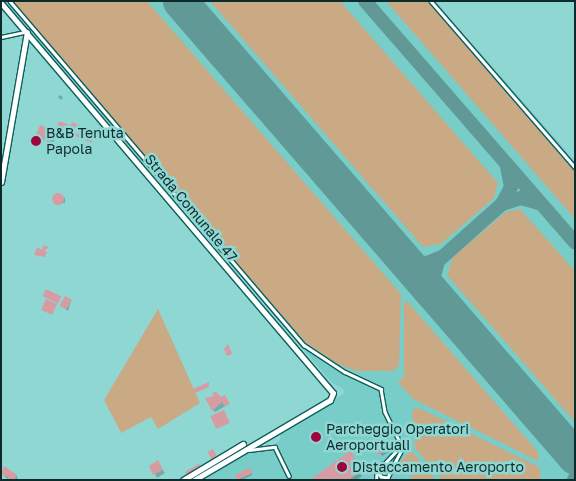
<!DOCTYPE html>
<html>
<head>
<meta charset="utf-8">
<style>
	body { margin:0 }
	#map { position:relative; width:576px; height:481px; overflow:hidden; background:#8fd7d3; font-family:"Golos Text",sans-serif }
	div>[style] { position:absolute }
	.built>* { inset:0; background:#79cdc8 }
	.green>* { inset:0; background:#c9aa85 }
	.shadow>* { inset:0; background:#0003; transform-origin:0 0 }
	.taxiway>* { height:14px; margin:-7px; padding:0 7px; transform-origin:7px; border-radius:7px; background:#609996 }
	.runway>* { height:35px; margin:-17.5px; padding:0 17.5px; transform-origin:17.5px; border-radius:17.5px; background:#609996 }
	.building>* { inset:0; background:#d79ba2; transform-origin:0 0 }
	.round { border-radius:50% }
	.roads { filter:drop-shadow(1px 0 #0d5f5c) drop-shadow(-1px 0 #0d5f5c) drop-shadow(0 1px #0d5f5c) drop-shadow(0 -1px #0d5f5c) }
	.lane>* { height:2.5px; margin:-1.25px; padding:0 1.25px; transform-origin:1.25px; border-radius:1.25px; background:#fff }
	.street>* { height:5px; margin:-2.5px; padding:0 2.5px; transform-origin:2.5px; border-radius:2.5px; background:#fff }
	.dots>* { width:14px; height:14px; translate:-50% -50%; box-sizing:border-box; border:2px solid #8fd7d3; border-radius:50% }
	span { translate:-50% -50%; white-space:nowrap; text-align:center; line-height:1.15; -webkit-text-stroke:5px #8fd7d3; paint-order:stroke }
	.poi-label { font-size:14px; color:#0d2b2a }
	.left { translate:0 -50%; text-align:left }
	.street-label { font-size:14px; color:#0d2b2a }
	.frame { position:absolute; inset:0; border:2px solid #0d2b2a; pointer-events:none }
</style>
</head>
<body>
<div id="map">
	<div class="built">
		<i style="clip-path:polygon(4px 1px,435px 1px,575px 161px,575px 480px,205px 480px,246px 453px,269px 448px,280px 440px,280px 432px,345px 393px,342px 388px,332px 383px)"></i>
	</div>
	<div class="green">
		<i style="clip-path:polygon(11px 1px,147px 1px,401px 294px,399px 365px,394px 371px,356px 371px,338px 364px,306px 343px)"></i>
		<i style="clip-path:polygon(210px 1px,340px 1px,498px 183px,494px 198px,441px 244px,423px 247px)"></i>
		<i style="clip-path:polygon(386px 1px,427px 1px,575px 172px,575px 219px)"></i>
		<i style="clip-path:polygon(520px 209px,575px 271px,575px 422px,447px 275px,453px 257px,506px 212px)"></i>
		<i style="clip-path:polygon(407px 301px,538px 452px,538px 461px,413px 399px,398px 382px,404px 376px,404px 303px)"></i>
		<i style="clip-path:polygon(158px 309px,200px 403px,158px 429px,151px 417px,121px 433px,104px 400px)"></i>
		<i style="clip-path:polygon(419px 408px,539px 467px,541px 480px,442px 480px,415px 448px,412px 410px)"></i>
		<i style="clip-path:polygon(410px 452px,413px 452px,436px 480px,413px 480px,400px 461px)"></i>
	</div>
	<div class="shadow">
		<i style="clip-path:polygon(59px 95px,63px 97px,62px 100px,58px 98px)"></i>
		<i style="clip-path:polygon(60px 124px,71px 127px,73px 130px,69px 134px,60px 131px)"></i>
		<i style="clip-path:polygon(72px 125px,84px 129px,86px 131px,85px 133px)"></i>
		<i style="left:41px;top:127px;width:18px;height:10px;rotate:27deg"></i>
		<i style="clip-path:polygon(56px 193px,65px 198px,65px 203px,55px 203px)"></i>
		<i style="clip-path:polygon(71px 301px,68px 311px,61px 306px)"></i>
		<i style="clip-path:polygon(225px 396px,229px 404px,215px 412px,213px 410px)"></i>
		<i style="clip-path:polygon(374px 441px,383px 443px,389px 452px,382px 456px)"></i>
		<i style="clip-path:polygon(350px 452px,358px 463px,355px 465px,362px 476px,357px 480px,313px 480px)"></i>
		<i style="left:158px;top:462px;width:13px;height:9px;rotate:58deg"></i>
		<i style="clip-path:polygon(5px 467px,17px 476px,18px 480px,8px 480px,2px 473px)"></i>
		<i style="clip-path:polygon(251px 471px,252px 475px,241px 480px,237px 475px)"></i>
	</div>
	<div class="taxiway">
		<i style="left:365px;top:1px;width:320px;rotate:49deg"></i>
		<i style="left:502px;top:204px;width:19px;rotate:-62deg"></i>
		<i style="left:511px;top:187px;width:20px;rotate:-101deg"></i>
		<i style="left:391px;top:244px;width:31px;rotate:36deg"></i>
		<i style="left:416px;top:262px;width:11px;rotate:5deg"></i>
		<i style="left:427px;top:263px;width:16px;rotate:-22deg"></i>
		<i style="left:445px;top:307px;width:30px;rotate:-114deg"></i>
		<i style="left:433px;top:280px;width:20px;rotate:-75deg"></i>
		<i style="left:438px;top:261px;width:86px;rotate:-41.7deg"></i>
		<i style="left:502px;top:204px;width:20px;rotate:-18deg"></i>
		<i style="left:521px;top:198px;width:19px;rotate:16deg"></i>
		<i style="left:571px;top:452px;width:13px;rotate:72deg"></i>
		<i style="left:574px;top:480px;width:2px;rotate:-63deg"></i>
	</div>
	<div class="runway">
		<i style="left:180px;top:1px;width:603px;rotate:49.1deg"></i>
	</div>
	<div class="building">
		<i style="clip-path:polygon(59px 122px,62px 122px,72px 126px,66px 132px,56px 128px)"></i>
		<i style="clip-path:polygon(72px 122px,85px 128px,84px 130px,70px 126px)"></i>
		<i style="left:40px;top:125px;width:16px;height:12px;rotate:22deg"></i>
		<i style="left:74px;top:132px;width:20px;height:3px;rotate:24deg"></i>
		<i class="round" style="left:52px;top:193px;width:12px;height:12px"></i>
		<i style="clip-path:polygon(43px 245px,49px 247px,44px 251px,47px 252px,45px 257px,34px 255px,37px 247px,42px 250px)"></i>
		<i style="left:46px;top:289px;width:17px;height:8px;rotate:25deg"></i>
		<i style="left:65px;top:296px;width:8px;height:11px;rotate:30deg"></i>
		<i style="left:46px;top:299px;width:12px;height:12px;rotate:24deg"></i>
		<i style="clip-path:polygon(228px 344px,232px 354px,227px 356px,224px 349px)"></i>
		<i style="clip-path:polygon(209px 382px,209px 387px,195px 393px,193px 389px)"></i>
		<i style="clip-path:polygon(216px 392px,221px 397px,225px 395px,230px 404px,224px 406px,222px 402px,212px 411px,205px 398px,214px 396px,212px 393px)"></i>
		<i style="left:224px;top:410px;width:14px;height:15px;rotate:65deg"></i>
		<i style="clip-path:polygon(379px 436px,387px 449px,378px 455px,367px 446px)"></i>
		<i style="left:213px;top:449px;width:9px;height:6px;rotate:63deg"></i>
		<i style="clip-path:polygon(350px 451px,356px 459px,352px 461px,360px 472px,349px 480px,310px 480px)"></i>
		<i style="clip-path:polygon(158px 460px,163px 470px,153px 475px,149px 466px)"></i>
		<i style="clip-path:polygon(199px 464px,201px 466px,187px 475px,185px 472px)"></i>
		<i style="clip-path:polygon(4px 466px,17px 475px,14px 480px,7px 480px,8px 477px,1px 474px)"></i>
		<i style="clip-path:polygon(249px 468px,253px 473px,237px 480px,235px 475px)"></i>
	</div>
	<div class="roads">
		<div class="lane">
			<i style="left:10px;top:1px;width:453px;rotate:49.5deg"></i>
			<i style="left:304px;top:345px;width:49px;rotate:33.4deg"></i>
			<i style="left:345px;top:372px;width:40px;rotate:25deg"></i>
			<i style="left:381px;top:389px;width:23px;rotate:80deg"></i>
			<i style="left:385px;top:412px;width:40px;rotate:63.4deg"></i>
			<i style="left:403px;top:448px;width:24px;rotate:118deg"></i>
			<i style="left:431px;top:1px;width:220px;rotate:49.1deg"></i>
			<i style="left:1px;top:37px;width:24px;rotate:-12deg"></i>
			<i style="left:249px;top:450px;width:26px;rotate:-7deg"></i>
			<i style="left:275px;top:447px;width:32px;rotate:64deg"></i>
			<i style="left:385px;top:463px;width:23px;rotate:-47deg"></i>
			<i style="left:376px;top:480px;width:11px;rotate:-85deg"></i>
			<i style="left:377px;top:469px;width:7px;rotate:-45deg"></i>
			<i style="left:382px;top:464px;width:6px"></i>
			<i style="left:388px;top:464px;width:6px;rotate:51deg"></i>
			<i style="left:392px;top:469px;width:10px;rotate:114deg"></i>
			<i style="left:388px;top:478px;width:7px;rotate:-172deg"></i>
			<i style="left:381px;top:477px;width:6px;rotate:-129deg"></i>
		</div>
		<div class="street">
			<i style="left:1px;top:3px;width:512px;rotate:49.59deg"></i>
			<i style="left:333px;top:393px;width:8px;rotate:113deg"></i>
			<i style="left:330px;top:400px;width:158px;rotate:149.5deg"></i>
			<i style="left:1px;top:182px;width:152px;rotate:-80.2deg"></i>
			<i style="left:183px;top:480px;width:70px;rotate:-31deg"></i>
		</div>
	</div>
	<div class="dots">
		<i style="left:36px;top:141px;background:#a1033d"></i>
		<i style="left:316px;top:437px;background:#a1033d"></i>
		<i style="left:342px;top:467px;background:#a1033d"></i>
	</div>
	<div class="poi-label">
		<span class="left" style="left:46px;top:141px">B&amp;B Tenuta<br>Papola</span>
		<span class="left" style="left:326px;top:437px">Parcheggio Operatori<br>Aeroportuali</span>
		<span class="left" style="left:352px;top:467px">Distaccamento Aeroporto</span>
	</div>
	<div class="street-label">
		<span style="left:191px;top:208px;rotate:50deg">Strada Comunale 47</span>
	</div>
	<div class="frame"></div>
</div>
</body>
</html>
